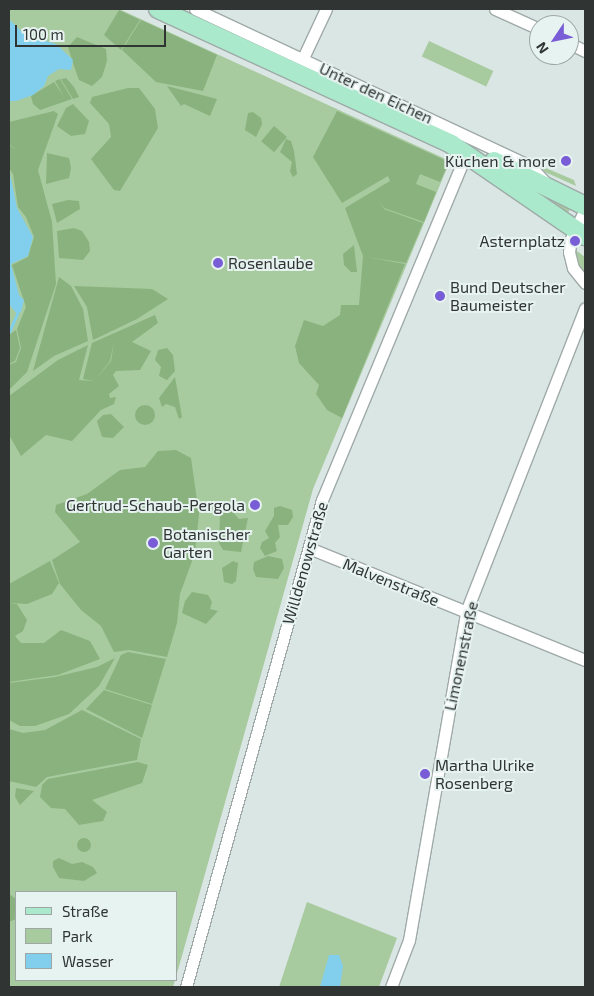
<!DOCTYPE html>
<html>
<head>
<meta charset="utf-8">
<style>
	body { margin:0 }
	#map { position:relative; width:594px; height:996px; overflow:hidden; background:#dae6e3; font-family:"Exo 2",sans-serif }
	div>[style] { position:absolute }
	.green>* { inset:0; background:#a8ca9f; transform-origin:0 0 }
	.forest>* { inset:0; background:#89b27e; transform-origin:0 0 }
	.round { border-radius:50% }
	.water>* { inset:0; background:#82cfed }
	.stream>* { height:3px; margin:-1.5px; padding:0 1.5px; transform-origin:1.5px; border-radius:1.5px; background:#82cfed }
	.roads { filter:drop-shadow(1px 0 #9faaa8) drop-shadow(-1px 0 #9faaa8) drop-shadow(0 1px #9faaa8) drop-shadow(0 -1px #9faaa8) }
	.street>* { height:11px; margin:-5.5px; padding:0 5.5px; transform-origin:5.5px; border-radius:5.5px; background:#fff }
	.primary>* { height:18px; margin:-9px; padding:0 9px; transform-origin:9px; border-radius:9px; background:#aae9cb }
	.dots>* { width:14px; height:14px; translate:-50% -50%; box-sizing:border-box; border:2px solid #e7f3f0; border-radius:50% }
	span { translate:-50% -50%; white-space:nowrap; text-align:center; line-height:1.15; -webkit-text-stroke:4px #e7f3f0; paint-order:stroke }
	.street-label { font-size:16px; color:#303534 }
	.poi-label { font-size:16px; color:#303534 }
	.right { translate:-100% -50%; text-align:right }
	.left { translate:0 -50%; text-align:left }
	.frame { position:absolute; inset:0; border:10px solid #303534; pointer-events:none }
	.legend { position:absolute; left:15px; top:891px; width:162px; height:90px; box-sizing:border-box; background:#e7f3f0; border:1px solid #9ea7a5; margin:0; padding:6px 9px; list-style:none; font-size:15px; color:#303534 }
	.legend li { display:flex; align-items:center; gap:10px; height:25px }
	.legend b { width:25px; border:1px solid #9ea7a5 }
	.north { position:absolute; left:529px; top:15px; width:50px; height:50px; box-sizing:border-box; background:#e7f3f0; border:1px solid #9ea7a5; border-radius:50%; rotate:236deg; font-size:14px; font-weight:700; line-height:20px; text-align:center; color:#303534 }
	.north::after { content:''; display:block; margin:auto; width:18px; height:22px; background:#785dd7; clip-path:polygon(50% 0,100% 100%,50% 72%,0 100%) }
	.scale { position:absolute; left:15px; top:25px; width:151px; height:22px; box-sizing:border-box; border:2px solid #303534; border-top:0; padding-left:6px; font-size:15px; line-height:18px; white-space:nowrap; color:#303534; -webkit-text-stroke:4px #e7f3f0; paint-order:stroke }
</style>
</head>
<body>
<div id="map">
	<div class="green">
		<i style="clip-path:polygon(9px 9px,119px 9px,450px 161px,313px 489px,176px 977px,176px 892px,16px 892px,16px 980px,175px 980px,173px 987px,9px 987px)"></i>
		<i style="left:429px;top:41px;width:71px;height:17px;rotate:25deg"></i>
		<i style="clip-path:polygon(541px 166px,574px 180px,576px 186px,545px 172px)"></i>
		<i style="clip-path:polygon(543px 193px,571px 206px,568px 213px,540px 196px)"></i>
		<i style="clip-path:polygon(574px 249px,585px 257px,585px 277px,577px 265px)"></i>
		<i style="clip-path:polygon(307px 902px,397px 938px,379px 987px,279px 987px)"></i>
	</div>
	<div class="forest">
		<i style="clip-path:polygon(119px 10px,140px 20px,121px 50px,104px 35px)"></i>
		<i style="clip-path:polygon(141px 20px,217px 55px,203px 91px,156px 82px,122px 50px)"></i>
		<i style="clip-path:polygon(77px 37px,106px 49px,107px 61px,102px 77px,92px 86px,79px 80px,74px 66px,68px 47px)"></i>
		<i style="clip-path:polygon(66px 78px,74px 87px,79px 97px,73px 99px,61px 79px)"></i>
		<i style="clip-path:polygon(60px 79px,72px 99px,40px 110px,33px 104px,31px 96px,54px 82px,64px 97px,55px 81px)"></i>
		<i style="clip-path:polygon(167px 86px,217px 99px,210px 116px,184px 104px,181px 106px)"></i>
		<i style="clip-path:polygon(128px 88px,139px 88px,155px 109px,158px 128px,120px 191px,114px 190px,91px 159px,111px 137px,109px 124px,90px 103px,92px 97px)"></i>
		<i style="clip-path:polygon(73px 104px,89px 121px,85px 134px,71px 136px,57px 126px,66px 108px)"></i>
		<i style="clip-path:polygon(54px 111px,58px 114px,38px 170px,52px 222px,56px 284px,27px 372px,9px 390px,9px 365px,16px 362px,21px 348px,17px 329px,26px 307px,12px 265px,28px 257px,34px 237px,26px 217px,18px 207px,13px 174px,9px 168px,9px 145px,17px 150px,9px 144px,9px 122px)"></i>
		<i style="clip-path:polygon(337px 111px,449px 162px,440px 182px,420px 174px,416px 184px,436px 192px,424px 222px,384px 208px,379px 201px,384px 209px,423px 223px,406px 263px,366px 257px,405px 264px,342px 418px,327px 410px,316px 394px,319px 385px,299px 363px,295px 346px,304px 320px,323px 326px,340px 315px,341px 305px,359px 305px,363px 256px,345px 208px,390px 181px,388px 176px,342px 203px,313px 157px)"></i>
		<i style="clip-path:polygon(253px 112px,261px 118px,262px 124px,256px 137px,245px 130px,248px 113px)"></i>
		<i style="left:274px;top:126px;width:17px;height:20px;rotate:40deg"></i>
		<i style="clip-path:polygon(286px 139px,291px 141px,294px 151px,297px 174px,293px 177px,290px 171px,292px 162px,280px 152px)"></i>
		<i style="clip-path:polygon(47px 153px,69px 158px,71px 168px,69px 178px,46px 184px)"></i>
		<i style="clip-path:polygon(68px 200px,79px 201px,80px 209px,57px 223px,52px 204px)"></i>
		<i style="clip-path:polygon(74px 228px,82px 231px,89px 242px,90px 251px,83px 260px,59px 258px,57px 231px)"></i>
		<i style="clip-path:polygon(354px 245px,357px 272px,351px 272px,344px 265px,343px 254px)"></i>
		<i style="clip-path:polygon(59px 277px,71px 286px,83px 309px,88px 341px,54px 356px,33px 371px)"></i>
		<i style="clip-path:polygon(74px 286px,152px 289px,168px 299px,137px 319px,93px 340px,87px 307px)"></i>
		<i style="clip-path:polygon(155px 315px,158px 323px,132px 342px,151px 351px,140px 370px,116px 371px,113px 375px,119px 386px,109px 394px,110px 398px,116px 397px,114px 404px,101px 410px,72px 441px,46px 435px,21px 456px,9px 435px,9px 396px,58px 360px,88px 345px,79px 380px,94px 381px,111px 361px,114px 342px,110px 361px,94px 381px,83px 379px,92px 343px)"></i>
		<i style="clip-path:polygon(16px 330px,20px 348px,15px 361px,9px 364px,9px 335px)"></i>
		<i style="clip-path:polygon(167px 348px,173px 355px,175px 371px,167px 380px,159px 376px,161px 367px,155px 360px,158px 350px)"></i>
		<i style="clip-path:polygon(175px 377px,182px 417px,179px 419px,175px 407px,166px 404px,162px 407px,159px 398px)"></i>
		<i class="round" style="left:135px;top:405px;width:20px;height:20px"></i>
		<i style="clip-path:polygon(111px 414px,124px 427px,113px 438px,102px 437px,97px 421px,103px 415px)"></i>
		<i style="clip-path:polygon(176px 450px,191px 458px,199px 514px,195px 553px,180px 594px,177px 623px,167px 657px,129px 650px,114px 652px,101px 626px,81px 610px,60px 584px,52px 560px,80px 542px,55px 512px,56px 505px,87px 494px,120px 470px,145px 467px,158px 451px)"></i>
		<i style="clip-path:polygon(280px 506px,292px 510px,293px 517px,288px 525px,278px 525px,280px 537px,275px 543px,277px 551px,265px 556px,260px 548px,262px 542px,269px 538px,265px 531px,274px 516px,274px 508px)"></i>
		<i style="clip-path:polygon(230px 509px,239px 519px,248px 518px,241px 552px,223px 550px,219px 543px,220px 516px,222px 511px)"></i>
		<i style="clip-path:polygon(268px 556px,282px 559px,284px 568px,278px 579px,256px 577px,253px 569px,254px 562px)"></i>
		<i style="clip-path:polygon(50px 561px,59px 583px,52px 594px,27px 604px,10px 603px,9px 584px)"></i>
		<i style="clip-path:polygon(233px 561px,238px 563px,236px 581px,232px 584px,224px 582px,222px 568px)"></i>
		<i style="clip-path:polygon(192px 592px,208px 595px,212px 602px,210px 609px,218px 611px,206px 624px,182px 613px,185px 601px)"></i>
		<i style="clip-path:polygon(9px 603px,17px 604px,27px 620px,23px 631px,15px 636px,21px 643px,44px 643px,61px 630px,90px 641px,100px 659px,58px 675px,9px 682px)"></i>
		<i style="clip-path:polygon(128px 652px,166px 659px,152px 704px,105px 689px,121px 655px)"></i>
		<i style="clip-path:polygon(115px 658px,99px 686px,69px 714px,35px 726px,20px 726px,9px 720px,9px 683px,55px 677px,97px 667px)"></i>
		<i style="clip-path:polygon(104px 690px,152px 705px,142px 738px,86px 709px)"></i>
		<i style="clip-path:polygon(82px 710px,141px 739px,137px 760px,47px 777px,36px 787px,9px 781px,9px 729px,23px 733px,45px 730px)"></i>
		<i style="clip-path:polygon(138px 762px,148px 765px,142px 783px,92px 800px,107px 812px,103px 821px,79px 825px,65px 809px,51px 808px,40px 797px,42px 785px,48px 779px)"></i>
		<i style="clip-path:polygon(16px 788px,34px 791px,20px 805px,15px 797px)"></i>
		<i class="round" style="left:77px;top:838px;width:14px;height:14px"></i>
		<i style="clip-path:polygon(59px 858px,72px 864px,82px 862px,93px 867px,97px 873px,84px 881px,59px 878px,53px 867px,53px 861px)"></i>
		<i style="clip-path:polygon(9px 894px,16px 899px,16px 919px,9px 922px)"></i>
	</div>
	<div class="water">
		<i style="clip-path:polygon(9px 19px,25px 35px,56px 44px,73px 60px,71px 70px,59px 69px,48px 76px,44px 86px,33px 95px,16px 101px,9px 101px)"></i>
		<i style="clip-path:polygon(9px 169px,17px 208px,33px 237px,28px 256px,11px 264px,19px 295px,24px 300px,21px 312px,17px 314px,9px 304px)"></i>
		<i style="clip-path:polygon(329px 955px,339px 955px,343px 966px,340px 987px,320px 987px)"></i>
	</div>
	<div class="stream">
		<i style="left:9px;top:332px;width:20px;rotate:-66deg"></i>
	</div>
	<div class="roads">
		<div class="street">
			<i style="left:195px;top:9px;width:370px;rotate:25.1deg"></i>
			<i style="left:530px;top:166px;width:23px;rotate:47deg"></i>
			<i style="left:495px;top:9px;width:48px;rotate:24.4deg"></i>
			<i style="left:569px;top:43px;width:18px;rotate:27deg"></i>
			<i style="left:303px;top:58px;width:54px;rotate:-64.9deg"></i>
			<i style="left:585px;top:209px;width:33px;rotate:115deg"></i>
			<i style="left:571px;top:239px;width:13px;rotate:99deg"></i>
			<i style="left:569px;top:252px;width:16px;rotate:76deg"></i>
			<i style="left:573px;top:268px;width:19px;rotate:51deg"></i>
			<i style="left:309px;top:548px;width:298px;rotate:22.1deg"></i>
			<i style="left:186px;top:987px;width:506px;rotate:-74.4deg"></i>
			<i style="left:322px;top:500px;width:375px;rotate:-67.4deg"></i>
			<i style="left:391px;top:987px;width:50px;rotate:-69deg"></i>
			<i style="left:409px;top:940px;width:333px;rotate:-80.1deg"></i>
			<i style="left:466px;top:612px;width:326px;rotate:-68.6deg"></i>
		</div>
		<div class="primary">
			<i style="left:158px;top:9px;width:323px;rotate:24.7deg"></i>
			<i style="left:451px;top:144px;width:163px;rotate:34.5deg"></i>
			<i style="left:494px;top:161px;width:102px;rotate:26.3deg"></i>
		</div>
	</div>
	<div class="dots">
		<i style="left:566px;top:161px;background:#785dd7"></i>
		<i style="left:575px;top:241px;background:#785dd7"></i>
		<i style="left:218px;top:263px;background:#785dd7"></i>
		<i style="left:440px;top:296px;background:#785dd7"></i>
		<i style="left:255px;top:505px;background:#785dd7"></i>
		<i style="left:153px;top:543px;background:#785dd7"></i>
		<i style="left:425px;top:774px;background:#785dd7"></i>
	</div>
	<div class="street-label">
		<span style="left:376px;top:93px;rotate:25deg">Unter den Eichen</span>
		<span style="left:305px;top:563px;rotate:-74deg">Willdenowstraße</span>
		<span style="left:391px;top:582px;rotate:22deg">Malvenstraße</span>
		<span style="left:461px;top:656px;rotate:-78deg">Limonenstraße</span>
	</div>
	<div class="poi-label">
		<span class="right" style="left:556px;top:161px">Küchen &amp; more</span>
		<span class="right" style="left:565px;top:241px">Asternplatz</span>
		<span class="left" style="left:228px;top:263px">Rosenlaube</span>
		<span class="left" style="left:450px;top:296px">Bund Deutscher<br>Baumeister</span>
		<span class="right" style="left:245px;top:505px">Gertrud-Schaub-Pergola</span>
		<span class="left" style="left:163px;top:543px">Botanischer<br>Garten</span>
		<span class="left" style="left:435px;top:774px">Martha Ulrike<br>Rosenberg</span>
	</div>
	<div class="frame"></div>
	<ul class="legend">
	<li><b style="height:6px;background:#aae9cb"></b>Straße</li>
	<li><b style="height:14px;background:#a8ca9f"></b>Park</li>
	<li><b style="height:14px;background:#82cfed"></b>Wasser</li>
	</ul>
	<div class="north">N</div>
	<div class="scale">100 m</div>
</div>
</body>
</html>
